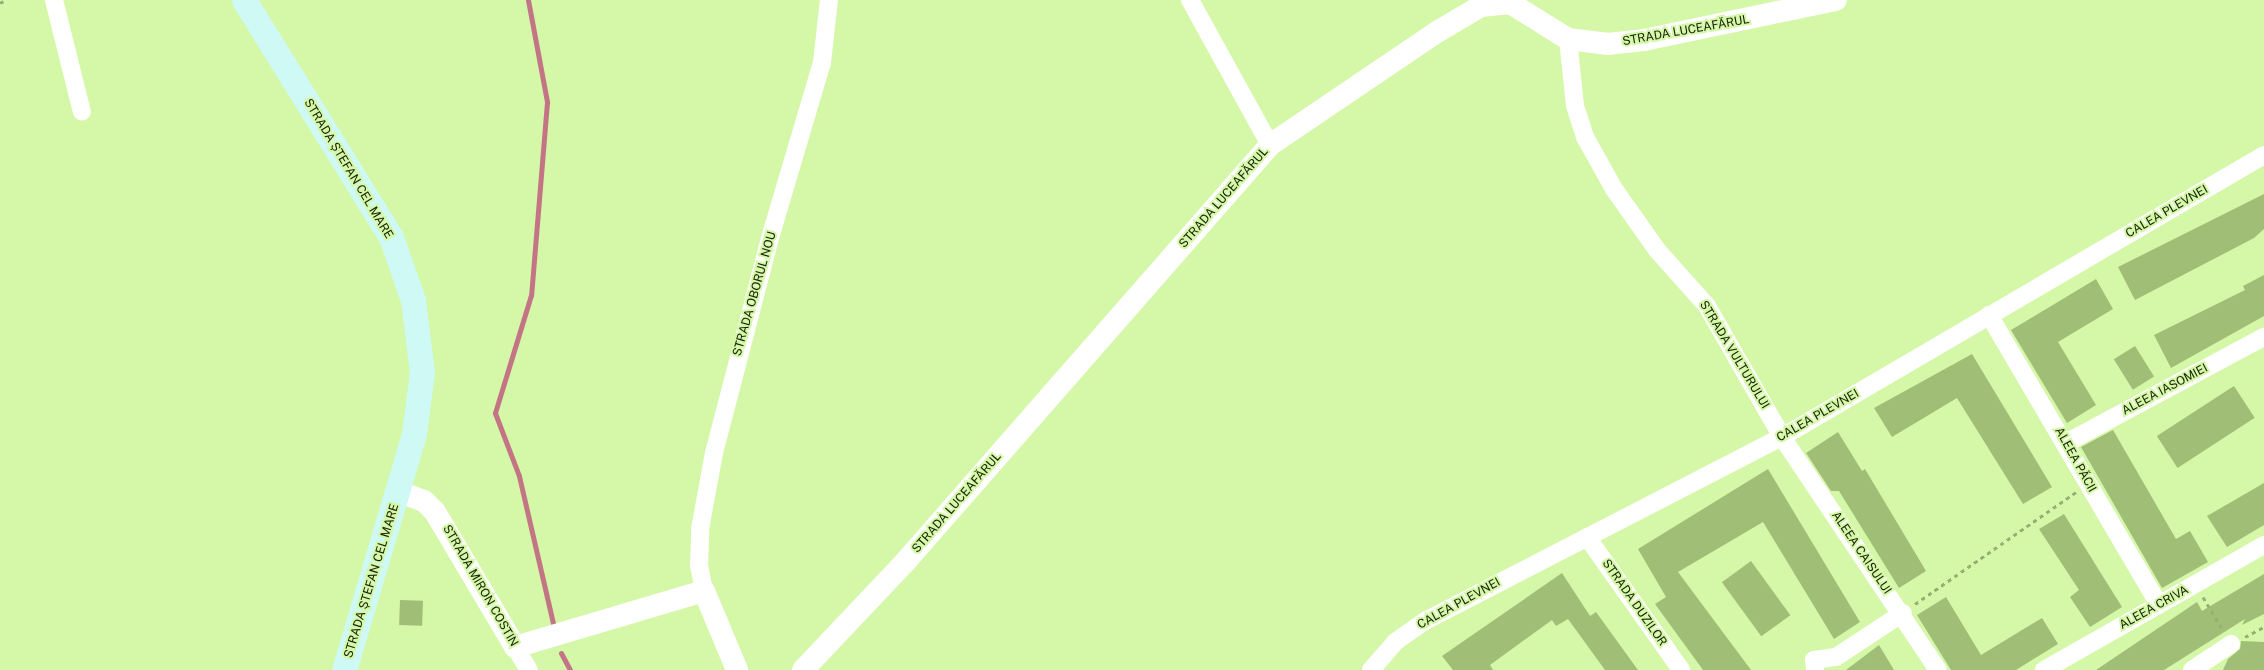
<!DOCTYPE html>
<html>
<head>
<meta charset="utf-8">
<style>
	body { margin:0 }
	#map { position:relative; width:2264px; height:670px; overflow:hidden; background:#d5f7a8; font-family:"Public Sans",sans-serif }
	div>[style] { position:absolute }
	.stream>* { height:5px; margin:-2.5px; padding:0 2.5px; transform-origin:2.5px; border-radius:2.5px; background:#c37485 }
	.building>* { inset:0; background:#a1be77; transform-origin:0 0 }
	.path>* { height:3px; margin-top:-1.5px; transform-origin:0; background:repeating-linear-gradient(90deg,#96b071 0 4px,transparent 0 8px) }
	.minor>* { height:18px; margin:-9px; padding:0 9px; transform-origin:9px; border-radius:9px; background:#fff }
	.tertiary>* { height:22px; margin:-11px; padding:0 11px; transform-origin:11px; border-radius:11px; background:#fff }
	.secondary>* { height:25px; margin:-12.5px; padding:0 12.5px; transform-origin:12.5px; border-radius:12.5px; background:#cff9f5 }
	span { translate:-50% -50%; white-space:nowrap; text-align:center; line-height:1.15; -webkit-text-stroke:4px #d5f7a8; paint-order:stroke }
	.street-label { font-size:12px; color:#152002 }
</style>
</head>
<body>
<div id="map">
	<div class="stream">
		<i style="left:528px;top:0;width:104px;rotate:79.4deg"></i>
		<i style="left:547px;top:102px;width:194px;rotate:94.7deg"></i>
		<i style="left:531px;top:295px;width:123px;rotate:107deg"></i>
		<i style="left:495px;top:413px;width:67px;rotate:69.1deg"></i>
		<i style="left:519px;top:476px;width:151px;rotate:77deg"></i>
		<i style="left:561px;top:653px;width:19px;rotate:62deg"></i>
	</div>
	<div class="building">
		<i style="clip-path:polygon(2264px 194px,2264px 229px,2254px 238px,2135px 300px,2118px 267px)"></i>
		<i style="clip-path:polygon(2264px 275px,2264px 316px,2171px 368px,2154px 335px,2245px 290px,2243px 286px)"></i>
		<i style="clip-path:polygon(2096px 279px,2113px 309px,2058px 342px,2096px 405px,2067px 423px,2011px 330px)"></i>
		<i style="left:2135px;top:346px;width:36px;height:25px;rotate:58deg"></i>
		<i style="clip-path:polygon(1972px 354px,2052px 487px,2023px 504px,1957px 398px,1892px 437px,1874px 408px)"></i>
		<i style="left:2234px;top:386px;width:38px;height:92px;rotate:57deg"></i>
		<i style="clip-path:polygon(2113px 430px,2176px 539px,2190px 531px,2208px 562px,2162px 588px,2081px 447px)"></i>
		<i style="clip-path:polygon(1838px 432px,1862px 471px,1865px 469px,1926px 571px,1899px 588px,1839px 491px,1831px 491px,1806px 453px)"></i>
		<i style="clip-path:polygon(1768px 469px,1860px 622px,1834px 639px,1763px 522px,1678px 572px,1751px 670px,1703px 670px,1655px 604px,1666px 597px,1638px 549px)"></i>
		<i style="clip-path:polygon(2264px 483px,2264px 525px,2227px 547px,2207px 516px)"></i>
		<i style="clip-path:polygon(2064px 514px,2122px 607px,2090px 627px,2070px 597px,2079px 590px,2039px 529px)"></i>
		<i style="left:1751px;top:561px;width:67px;height:36px;rotate:54deg"></i>
		<i style="clip-path:polygon(1562px 573px,1590px 616px,1596px 612px,1638px 670px,1605px 670px,1568px 619px,1556px 626px,1552px 620px,1490px 665px,1493px 670px,1453px 670px,1442px 656px)"></i>
		<i style="clip-path:polygon(2264px 574px,2264px 614px,2242px 625px,2245px 619px,2164px 670px,2096px 670px,2197px 602px,2202px 611px)"></i>
		<i style="clip-path:polygon(1946px 597px,1981px 655px,2042px 618px,2058px 644px,2016px 670px,1951px 670px,1917px 615px)"></i>
		<i style="left:400px;top:600px;width:23px;height:25px;rotate:2deg"></i>
		<i style="clip-path:polygon(2241px 641px,2264px 642px,2264px 670px,2223px 670px,2228px 659px,2240px 649px)"></i>
		<i style="clip-path:polygon(1879px 645px,1894px 670px,1846px 670px)"></i>
	</div>
	<div class="path">
		<i style="left:0;top:3px;width:7px;rotate:-27deg"></i>
		<i style="left:2203px;top:597px;width:39px;rotate:59deg"></i>
		<i style="left:1915px;top:604px;width:196px;rotate:-34.8deg"></i>
		<i style="left:2245px;top:637px;width:21px;rotate:-28deg"></i>
	</div>
	<div class="minor">
		<i style="left:54px;top:0;width:115px;rotate:76deg"></i>
		<i style="left:1190px;top:0;width:166px;rotate:61.1deg"></i>
		<i style="left:1568px;top:39px;width:67px;rotate:84deg"></i>
		<i style="left:1575px;top:106px;width:33px;rotate:72deg"></i>
		<i style="left:1585px;top:137px;width:60px;rotate:60.9deg"></i>
		<i style="left:1614px;top:189px;width:75px;rotate:54.8deg"></i>
		<i style="left:1657px;top:250px;width:75px;rotate:48.2deg"></i>
		<i style="left:1707px;top:306px;width:151px;rotate:60.2deg"></i>
		<i style="left:1782px;top:437px;width:280px;rotate:56.2deg"></i>
		<i style="left:1989px;top:315px;width:336px;rotate:59.6deg"></i>
		<i style="left:2066px;top:443px;width:225px;rotate:-28.2deg"></i>
		<i style="left:1587px;top:537px;width:163px;rotate:54.7deg"></i>
		<i style="left:704px;top:591px;width:25px;rotate:-101deg"></i>
		<i style="left:699px;top:566px;width:37px;rotate:-88deg"></i>
		<i style="left:700px;top:529px;width:77px;rotate:-79.6deg"></i>
		<i style="left:714px;top:453px;width:222px;rotate:-75.4deg"></i>
		<i style="left:770px;top:238px;width:183px;rotate:-73.5deg"></i>
		<i style="left:822px;top:63px;width:63px;rotate:-83.7deg"></i>
		<i style="left:515px;top:647px;width:27px;rotate:59deg"></i>
		<i style="left:1371px;top:670px;width:37px;rotate:-49deg"></i>
		<i style="left:1395px;top:642px;width:39px;rotate:-35deg"></i>
		<i style="left:1427px;top:620px;width:399px;rotate:-27.3deg"></i>
		<i style="left:1782px;top:437px;width:558px;rotate:-30.33deg"></i>
		<i style="left:1815px;top:670px;width:10px;rotate:-96deg"></i>
		<i style="left:1814px;top:660px;width:22px;rotate:-8deg"></i>
		<i style="left:1836px;top:657px;width:80px;rotate:-33.3deg"></i>
		<i style="left:2044px;top:670px;width:253px;rotate:-29.6deg"></i>
		<i style="left:2192px;top:670px;width:47px;rotate:-33.7deg"></i>
	</div>
	<div class="tertiary">
		<i style="left:400px;top:492px;width:26px;rotate:21deg"></i>
		<i style="left:424px;top:501px;width:16px;rotate:45deg"></i>
		<i style="left:435px;top:512px;width:157px;rotate:59.3deg"></i>
		<i style="left:515px;top:647px;width:197px;rotate:-16.5deg"></i>
		<i style="left:704px;top:591px;width:86px;rotate:67.3deg"></i>
		<i style="left:803px;top:670px;width:150px;rotate:-46.6deg"></i>
		<i style="left:906px;top:561px;width:553px;rotate:-48.81deg"></i>
		<i style="left:1270px;top:145px;width:202px;rotate:-34.1deg"></i>
		<i style="left:1437px;top:32px;width:51px;rotate:-30.6deg"></i>
		<i style="left:1481px;top:6px;width:29px;rotate:-6deg"></i>
		<i style="left:1510px;top:3px;width:68px;rotate:31.8deg"></i>
		<i style="left:1568px;top:39px;width:39px;rotate:7deg"></i>
		<i style="left:1607px;top:44px;width:37px;rotate:-6deg"></i>
		<i style="left:1644px;top:40px;width:196px;rotate:-11.8deg"></i>
	</div>
	<div class="secondary">
		<i style="left:244px;top:0;width:279px;rotate:58.2deg"></i>
		<i style="left:391px;top:237px;width:67px;rotate:70.8deg"></i>
		<i style="left:413px;top:300px;width:73px;rotate:82.9deg"></i>
		<i style="left:422px;top:372px;width:63px;rotate:97.4deg"></i>
		<i style="left:414px;top:434px;width:246px;rotate:106.5deg"></i>
	</div>
	<div class="street-label">
		<span style="left:1686px;top:31px;rotate:-10deg">STRADA LUCEAFĂRUL</span>
		<span style="left:348px;top:169px;rotate:59deg">STRADA ȘTEFAN CEL MARE</span>
		<span style="left:1224px;top:198px;rotate:-49deg">STRADA LUCEAFĂRUL</span>
		<span style="left:2167px;top:212px;rotate:-30deg">CALEA PLEVNEI</span>
		<span style="left:755px;top:294px;rotate:-74deg">STRADA OBORUL NOU</span>
		<span style="left:1734px;top:355px;rotate:59deg">STRADA VULTURULUI</span>
		<span style="left:2165px;top:390px;rotate:-28deg">ALEEA IASOMIEI</span>
		<span style="left:1818px;top:416px;rotate:-30deg">CALEA PLEVNEI</span>
		<span style="left:2075px;top:460px;rotate:61deg">ALEEA PĂCII</span>
		<span style="left:957px;top:503px;rotate:-49deg">STRADA LUCEAFĂRUL</span>
		<span style="left:1861px;top:553px;rotate:56deg">ALEEA CAISULUI</span>
		<span style="left:372px;top:581px;rotate:-73deg">STRADA ȘTEFAN CEL MARE</span>
		<span style="left:480px;top:586px;rotate:60deg">STRADA MIRON COSTIN</span>
		<span style="left:1634px;top:603px;rotate:55deg">STRADA DUZILOR</span>
		<span style="left:1459px;top:604px;rotate:-29deg">CALEA PLEVNEI</span>
		<span style="left:2154px;top:608px;rotate:-29deg">ALEEA CRIVA</span>
	</div>
</div>
</body>
</html>
